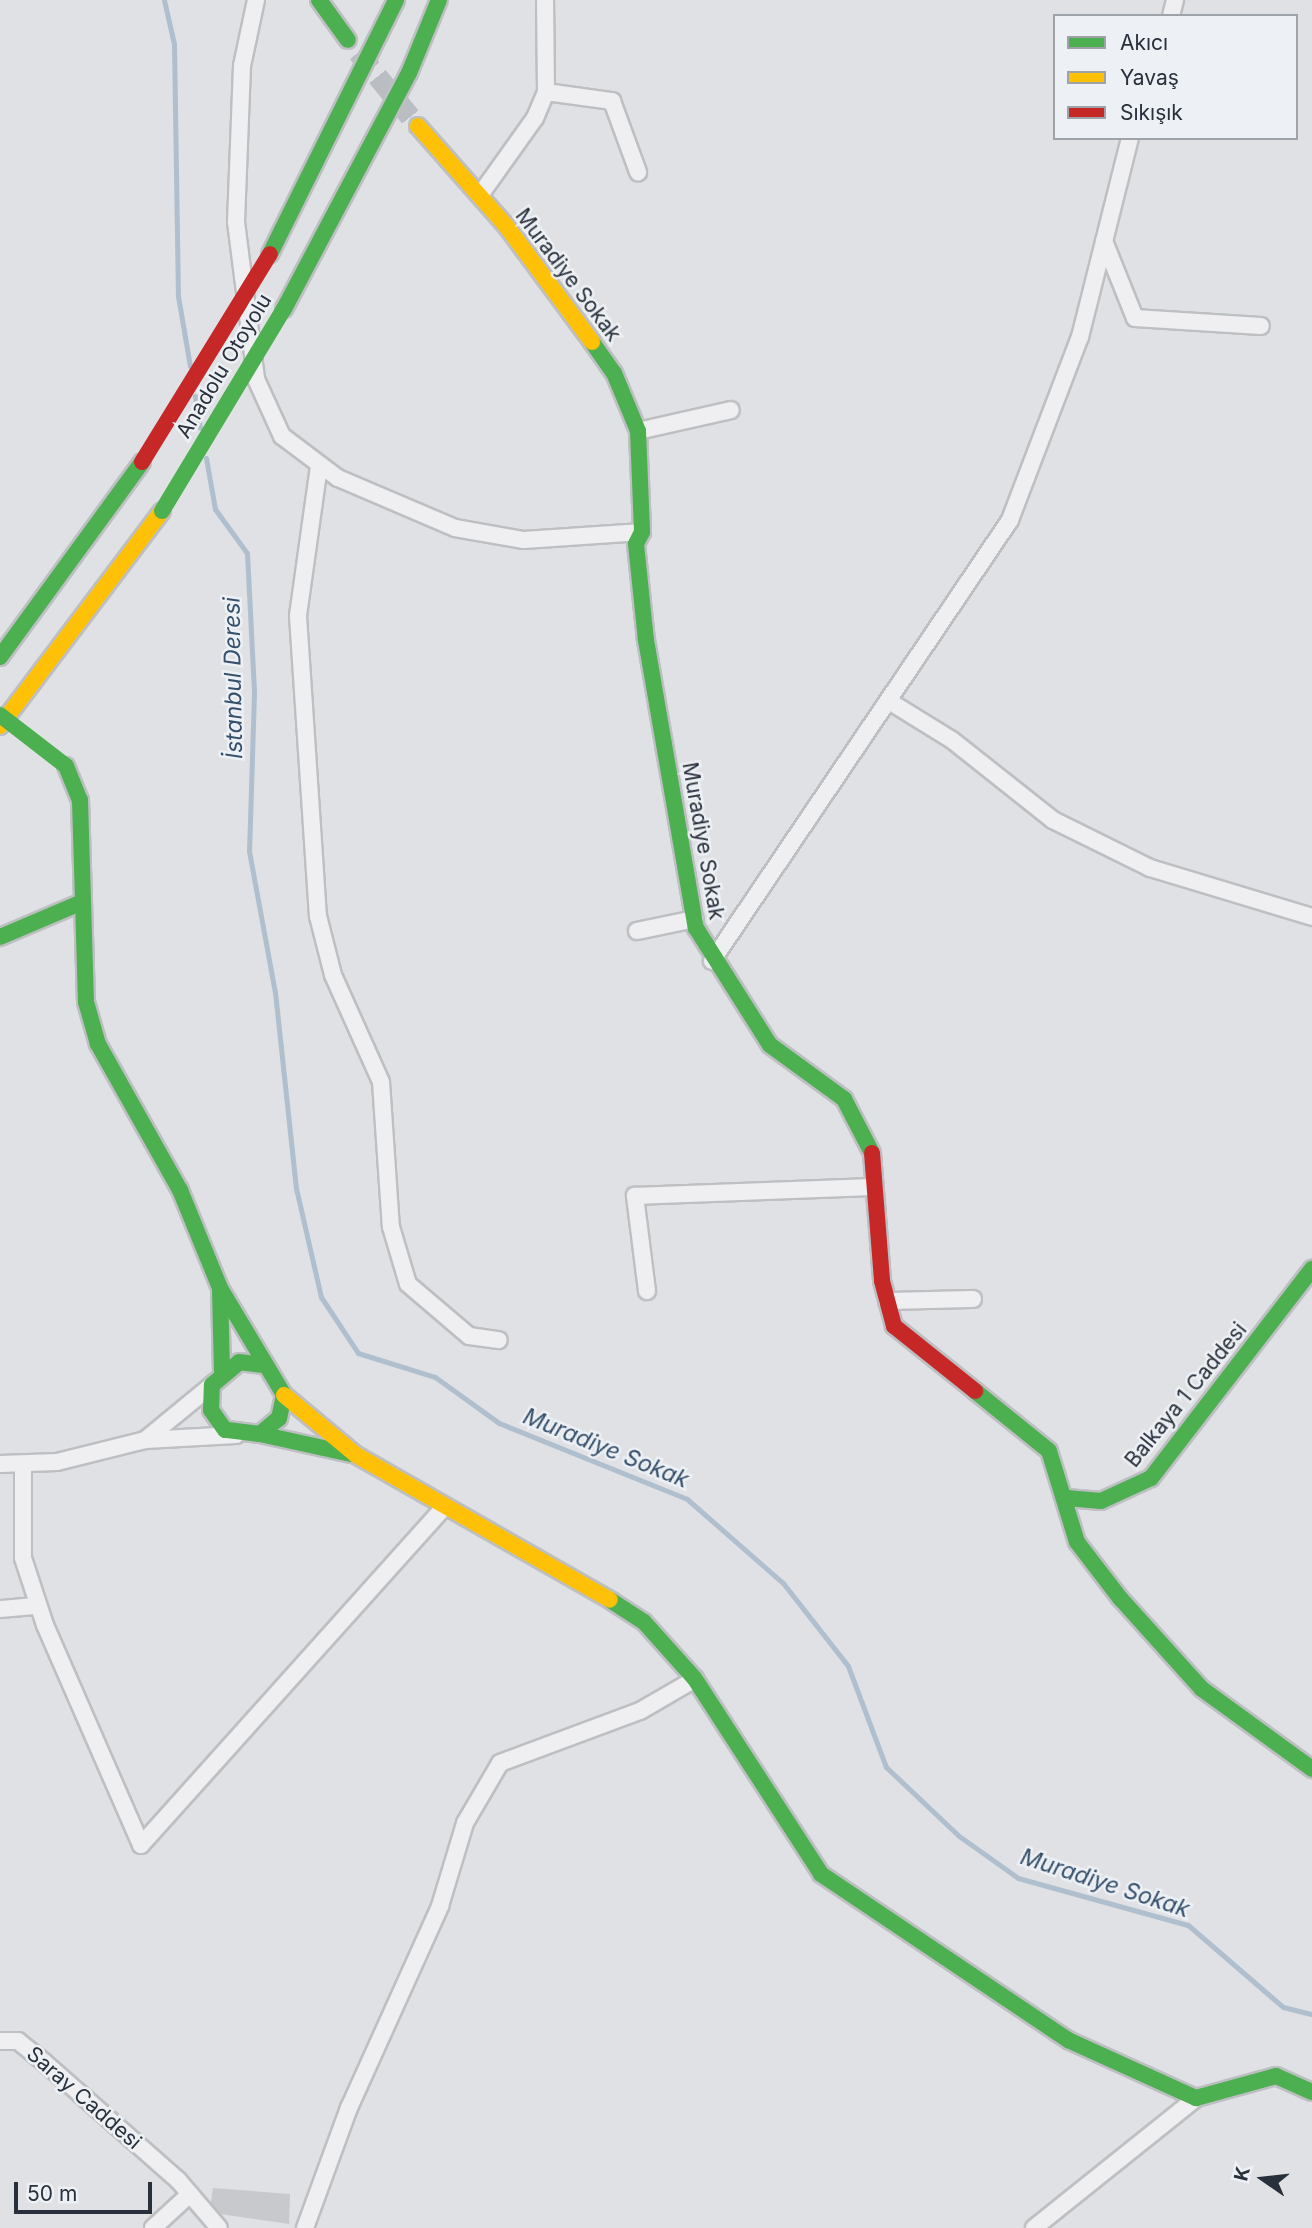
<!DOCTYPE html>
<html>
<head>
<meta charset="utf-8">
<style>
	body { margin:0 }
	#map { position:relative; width:1312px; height:2228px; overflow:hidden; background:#dfe1e4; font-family:Inter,sans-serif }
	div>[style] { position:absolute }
	.stream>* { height:5px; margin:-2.5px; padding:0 2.5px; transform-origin:2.5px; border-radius:2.5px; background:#afbfcd }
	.building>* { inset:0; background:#c7c9cc }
	.secondary-tunnel>* { height:21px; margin-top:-10.5px; transform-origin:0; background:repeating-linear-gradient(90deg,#babec2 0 21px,transparent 0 31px) }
	.roads { filter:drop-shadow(2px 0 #bdbfc2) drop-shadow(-2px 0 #bdbfc2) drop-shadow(0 2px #bdbfc2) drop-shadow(0 -2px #bdbfc2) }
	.street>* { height:16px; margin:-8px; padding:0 8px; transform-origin:8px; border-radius:8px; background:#efeff1 }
	.fast>* { height:16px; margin:-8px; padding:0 8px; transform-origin:8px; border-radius:8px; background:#4caf50 }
	.slow>* { height:16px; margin:-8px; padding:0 8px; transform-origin:8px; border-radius:8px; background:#ffc107 }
	.jam>* { height:16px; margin:-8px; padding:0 8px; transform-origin:8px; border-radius:8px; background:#c62828 }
	.fast-bridge>* { height:16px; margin:-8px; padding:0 8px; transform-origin:8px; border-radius:8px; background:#4caf50 }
	.jam-bridge>* { height:16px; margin:-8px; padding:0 8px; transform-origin:8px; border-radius:8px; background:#c62828 }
	span { translate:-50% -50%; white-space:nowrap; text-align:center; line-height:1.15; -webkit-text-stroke:5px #edf0f4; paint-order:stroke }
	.street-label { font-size:21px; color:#28303b }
	.water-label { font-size:23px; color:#36506b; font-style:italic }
	.legend { position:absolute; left:1053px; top:14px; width:245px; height:126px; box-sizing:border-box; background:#edf0f4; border:2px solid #9ea3aa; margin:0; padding:9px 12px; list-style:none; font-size:21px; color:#28303b }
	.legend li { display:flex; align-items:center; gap:14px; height:35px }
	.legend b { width:35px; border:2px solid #9ea3aa }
	.north { position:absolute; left:1228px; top:2144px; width:70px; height:70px; -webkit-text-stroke:5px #edf0f4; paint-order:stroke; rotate:284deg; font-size:19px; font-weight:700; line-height:28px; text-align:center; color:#28303b }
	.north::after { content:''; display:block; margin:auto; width:24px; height:32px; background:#28303b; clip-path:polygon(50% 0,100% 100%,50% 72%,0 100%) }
	.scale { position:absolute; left:14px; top:2182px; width:138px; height:32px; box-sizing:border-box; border:4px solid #28303b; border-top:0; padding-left:9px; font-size:21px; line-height:24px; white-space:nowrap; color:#28303b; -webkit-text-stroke:5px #edf0f4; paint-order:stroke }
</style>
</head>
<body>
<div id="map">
	<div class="stream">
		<div style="left:164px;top:0;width:45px;rotate:77.2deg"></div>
		<div style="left:174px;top:44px;width:252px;rotate:89.1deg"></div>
		<div style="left:178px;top:296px;width:71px;rotate:80.3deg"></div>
		<div style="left:195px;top:396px;width:32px;rotate:81deg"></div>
		<div style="left:206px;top:458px;width:52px;rotate:80deg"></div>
		<div style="left:215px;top:509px;width:54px;rotate:54deg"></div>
		<div style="left:247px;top:553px;width:140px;rotate:87.1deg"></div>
		<div style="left:254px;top:693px;width:158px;rotate:91.8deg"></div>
		<div style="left:249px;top:851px;width:143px;rotate:79.6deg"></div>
		<div style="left:275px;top:992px;width:197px;rotate:83.9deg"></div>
		<div style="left:296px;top:1188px;width:112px;rotate:77.1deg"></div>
		<div style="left:321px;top:1297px;width:67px;rotate:56.5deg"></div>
		<div style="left:358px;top:1353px;width:81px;rotate:17.3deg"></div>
		<div style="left:435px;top:1377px;width:79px;rotate:35.7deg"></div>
		<div style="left:499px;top:1423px;width:203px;rotate:22deg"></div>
		<div style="left:687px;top:1499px;width:128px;rotate:41.2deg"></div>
		<div style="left:783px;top:1583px;width:105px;rotate:51.9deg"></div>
		<div style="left:848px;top:1666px;width:108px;rotate:69.4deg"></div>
		<div style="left:886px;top:1767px;width:100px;rotate:43.4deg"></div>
		<div style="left:959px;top:1836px;width:72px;rotate:35.4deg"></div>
		<div style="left:1018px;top:1878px;width:176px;rotate:15.5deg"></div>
		<div style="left:1188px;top:1925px;width:125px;rotate:40.8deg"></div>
		<div style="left:1283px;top:2007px;width:30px;rotate:14deg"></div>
	</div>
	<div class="building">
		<div style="clip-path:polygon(213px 2188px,290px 2194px,289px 2224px,220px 2214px,211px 2202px)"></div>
	</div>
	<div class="secondary-tunnel">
		<div style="left:358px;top:52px;width:95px;rotate:51deg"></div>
	</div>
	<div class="roads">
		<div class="street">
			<div style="left:256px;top:0;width:67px;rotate:102deg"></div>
			<div style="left:242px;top:66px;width:156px;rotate:92.2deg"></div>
			<div style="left:236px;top:222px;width:158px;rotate:82.7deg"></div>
			<div style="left:256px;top:379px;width:63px;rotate:65.5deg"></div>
			<div style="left:282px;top:436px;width:70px;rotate:36.9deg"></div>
			<div style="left:338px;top:478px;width:127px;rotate:23.1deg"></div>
			<div style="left:455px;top:528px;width:70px;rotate:9.9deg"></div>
			<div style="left:524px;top:540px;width:118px;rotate:-3.9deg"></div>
			<div style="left:1171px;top:16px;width:16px;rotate:-76deg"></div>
			<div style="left:546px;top:92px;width:67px;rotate:7.8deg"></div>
			<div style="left:612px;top:101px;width:76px;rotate:69.9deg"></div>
			<div style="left:480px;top:195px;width:95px;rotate:-54.5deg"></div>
			<div style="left:535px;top:118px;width:28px;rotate:-67deg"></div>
			<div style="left:546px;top:92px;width:92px;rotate:-90.6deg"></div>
			<div style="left:1104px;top:241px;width:83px;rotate:68.1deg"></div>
			<div style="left:1135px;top:318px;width:126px;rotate:3.6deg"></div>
			<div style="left:638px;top:431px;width:95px;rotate:-12.7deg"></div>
			<div style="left:319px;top:466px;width:151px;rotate:98deg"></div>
			<div style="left:298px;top:616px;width:301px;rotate:86.2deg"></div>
			<div style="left:318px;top:916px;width:61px;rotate:75.7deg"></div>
			<div style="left:333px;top:975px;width:117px;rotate:65.8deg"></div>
			<div style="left:381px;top:1082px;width:145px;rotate:86.1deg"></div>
			<div style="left:391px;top:1227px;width:59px;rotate:73.4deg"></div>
			<div style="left:408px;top:1284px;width:80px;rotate:40.4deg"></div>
			<div style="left:469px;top:1336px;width:30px;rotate:8deg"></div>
			<div style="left:892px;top:703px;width:70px;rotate:31.7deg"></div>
			<div style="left:952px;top:740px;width:129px;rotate:38.4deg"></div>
			<div style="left:1053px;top:820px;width:108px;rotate:26.3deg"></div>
			<div style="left:1150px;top:868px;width:169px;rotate:16.8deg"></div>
			<div style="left:637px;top:931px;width:59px;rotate:-11.7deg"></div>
			<div style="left:712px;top:961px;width:532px;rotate:-55.95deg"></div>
			<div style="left:1010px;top:520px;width:196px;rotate:-69.1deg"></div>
			<div style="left:1080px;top:337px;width:205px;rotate:-75.9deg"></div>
			<div style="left:647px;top:1291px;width:96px;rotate:-97.2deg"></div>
			<div style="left:635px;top:1196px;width:236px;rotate:-2.2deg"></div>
			<div style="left:887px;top:1301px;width:86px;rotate:-1.3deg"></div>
			<div style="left:145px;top:1440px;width:87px;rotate:-39.4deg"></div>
			<div style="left:0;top:1464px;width:57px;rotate:-2deg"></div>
			<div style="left:57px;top:1462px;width:91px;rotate:-14deg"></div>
			<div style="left:145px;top:1440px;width:91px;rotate:-3.1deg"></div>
			<div style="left:23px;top:1465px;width:93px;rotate:90deg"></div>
			<div style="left:23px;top:1558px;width:71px;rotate:71.8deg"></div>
			<div style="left:45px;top:1625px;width:240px;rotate:66.4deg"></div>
			<div style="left:0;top:1609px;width:38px;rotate:-5deg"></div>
			<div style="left:141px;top:1845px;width:454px;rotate:-48.1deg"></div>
			<div style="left:0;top:2041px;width:18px"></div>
			<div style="left:18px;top:2041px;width:33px;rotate:39deg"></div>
			<div style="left:44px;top:2062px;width:179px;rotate:41.4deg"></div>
			<div style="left:178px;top:2180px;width:63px;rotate:49.5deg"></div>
			<div style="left:153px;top:2228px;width:50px;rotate:-42.6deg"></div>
			<div style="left:305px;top:2228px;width:128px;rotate:-69.9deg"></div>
			<div style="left:349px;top:2108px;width:222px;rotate:-65.7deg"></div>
			<div style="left:440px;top:1906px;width:87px;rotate:-73.2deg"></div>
			<div style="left:465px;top:1823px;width:69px;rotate:-59.7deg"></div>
			<div style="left:500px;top:1763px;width:149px;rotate:-20.4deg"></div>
			<div style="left:640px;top:1711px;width:64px;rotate:-30.2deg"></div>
			<div style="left:1034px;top:2228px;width:208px;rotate:-38.7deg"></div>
		</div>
		<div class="fast">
			<div style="left:319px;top:0;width:49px;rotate:54.1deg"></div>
			<div style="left:270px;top:254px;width:284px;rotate:-63.6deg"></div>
			<div style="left:284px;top:309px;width:267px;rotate:-62.1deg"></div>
			<div style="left:409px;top:73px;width:79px;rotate:-67.7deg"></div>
			<div style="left:592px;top:342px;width:38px;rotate:55deg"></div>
			<div style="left:614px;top:373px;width:63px;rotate:67.5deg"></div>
			<div style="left:638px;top:431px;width:101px;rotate:87.7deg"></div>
			<div style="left:642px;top:532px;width:13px;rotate:117deg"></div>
			<div style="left:636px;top:544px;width:97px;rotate:84.1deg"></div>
			<div style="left:646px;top:640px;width:292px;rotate:80.2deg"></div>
			<div style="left:696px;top:928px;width:138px;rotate:57.7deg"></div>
			<div style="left:770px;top:1045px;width:92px;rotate:36.1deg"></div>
			<div style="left:844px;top:1099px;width:61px;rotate:62.6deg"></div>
			<div style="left:0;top:657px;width:241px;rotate:-53.9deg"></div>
			<div style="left:66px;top:766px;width:37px;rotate:68deg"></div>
			<div style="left:80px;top:800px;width:202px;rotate:88.3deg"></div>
			<div style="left:86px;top:1002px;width:44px;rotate:74.1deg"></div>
			<div style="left:98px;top:1044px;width:167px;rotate:60.7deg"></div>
			<div style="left:180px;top:1190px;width:106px;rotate:67.8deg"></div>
			<div style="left:220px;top:1288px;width:125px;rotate:59.1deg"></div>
			<div style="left:284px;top:1395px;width:24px;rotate:102deg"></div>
			<div style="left:279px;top:1418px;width:25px;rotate:140deg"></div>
			<div style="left:260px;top:1434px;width:35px;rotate:-173deg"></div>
			<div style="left:225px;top:1430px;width:24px;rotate:-125deg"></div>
			<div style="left:211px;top:1410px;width:25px;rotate:-88deg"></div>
			<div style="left:212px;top:1385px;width:35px;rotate:-40deg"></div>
			<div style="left:239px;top:1362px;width:25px;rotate:7deg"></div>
			<div style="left:0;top:937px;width:87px;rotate:-23deg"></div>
			<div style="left:220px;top:1290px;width:81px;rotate:88.6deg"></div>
			<div style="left:975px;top:1391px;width:95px;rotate:39deg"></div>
			<div style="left:1049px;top:1451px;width:95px;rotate:72.9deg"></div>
			<div style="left:1077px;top:1542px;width:71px;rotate:52.5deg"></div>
			<div style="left:1120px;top:1598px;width:122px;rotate:48deg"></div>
			<div style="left:1202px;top:1689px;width:136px;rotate:36deg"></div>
			<div style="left:260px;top:1434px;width:93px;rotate:12.4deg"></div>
			<div style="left:1067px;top:1498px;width:34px;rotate:5deg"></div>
			<div style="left:1101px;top:1501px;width:55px;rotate:-24.7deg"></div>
			<div style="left:1151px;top:1478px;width:264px;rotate:-52.4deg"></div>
			<div style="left:610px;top:1600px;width:40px;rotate:32.9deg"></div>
			<div style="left:644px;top:1622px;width:76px;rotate:48.2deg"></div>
			<div style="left:695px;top:1679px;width:232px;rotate:57.1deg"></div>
			<div style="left:821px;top:1874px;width:298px;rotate:33.9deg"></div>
			<div style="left:1068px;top:2040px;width:141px;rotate:24.4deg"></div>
			<div style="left:1196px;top:2098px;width:83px;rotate:-15.4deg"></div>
			<div style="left:1276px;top:2076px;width:39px;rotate:24deg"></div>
		</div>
		<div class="slow">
			<div style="left:418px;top:126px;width:135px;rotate:48.6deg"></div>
			<div style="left:507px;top:227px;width:143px;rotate:53.5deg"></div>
			<div style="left:0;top:726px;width:269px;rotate:-53deg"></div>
			<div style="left:284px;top:1395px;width:94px;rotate:39.8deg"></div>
			<div style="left:356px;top:1455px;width:292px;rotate:29.7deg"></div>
		</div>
		<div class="jam">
			<div style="left:872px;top:1153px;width:128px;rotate:85.5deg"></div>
			<div style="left:882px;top:1281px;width:47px;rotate:75.1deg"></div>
			<div style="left:894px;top:1326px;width:104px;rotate:38.7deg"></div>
		</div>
	</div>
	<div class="fast-bridge">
		<div style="left:162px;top:511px;width:236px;rotate:-58.9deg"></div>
		<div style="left:0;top:715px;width:83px;rotate:37.7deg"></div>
	</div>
	<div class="jam-bridge">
		<div style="left:142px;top:462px;width:244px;rotate:-58.4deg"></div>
	</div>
	<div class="street-label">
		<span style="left:568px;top:275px;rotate:53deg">Muradiye Sokak</span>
		<span style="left:224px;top:366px;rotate:-59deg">Anadolu Otoyolu</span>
		<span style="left:703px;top:841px;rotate:80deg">Muradiye Sokak</span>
		<span style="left:1186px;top:1395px;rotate:-51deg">Balkaya 1 Caddesi</span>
		<span style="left:84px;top:2098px;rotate:41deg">Saray Caddesi</span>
	</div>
	<div class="water-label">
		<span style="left:233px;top:678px;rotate:-91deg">İstanbul Deresi</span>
		<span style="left:606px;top:1448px;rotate:22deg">Muradiye Sokak</span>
		<span style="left:1105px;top:1883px;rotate:18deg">Muradiye Sokak</span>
	</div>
	<ul class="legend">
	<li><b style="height:9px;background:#4caf50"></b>Akıcı</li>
	<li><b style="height:9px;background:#ffc107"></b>Yavaş</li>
	<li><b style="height:9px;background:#c62828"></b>Sıkışık</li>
	</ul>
	<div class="north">K</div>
	<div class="scale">50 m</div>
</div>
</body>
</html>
